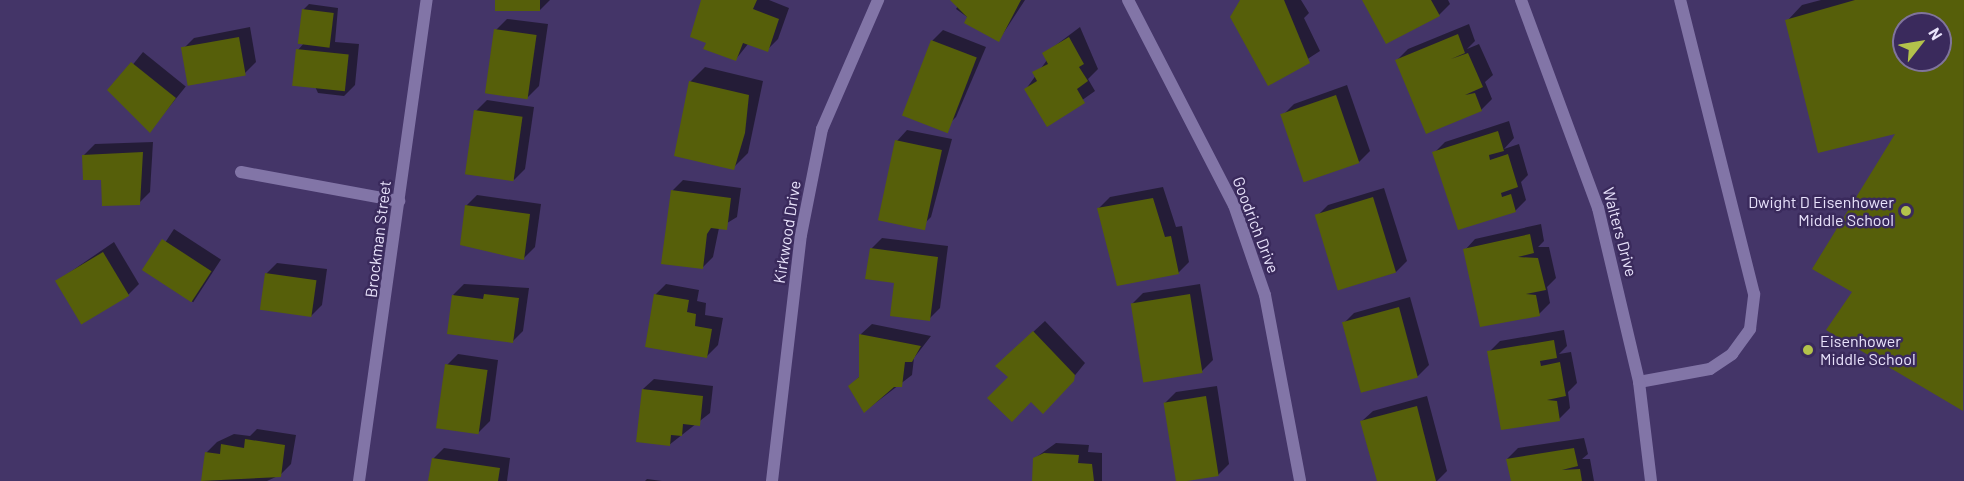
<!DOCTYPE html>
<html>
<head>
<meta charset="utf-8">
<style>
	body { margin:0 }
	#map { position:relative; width:1964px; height:481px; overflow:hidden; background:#443568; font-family:Barlow,sans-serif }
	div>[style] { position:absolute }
	.shadow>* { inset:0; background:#0007; transform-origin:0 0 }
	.building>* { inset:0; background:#565f0a; transform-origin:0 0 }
	.service>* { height:12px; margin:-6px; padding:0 6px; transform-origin:6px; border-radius:6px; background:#8275a7 }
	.minor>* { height:12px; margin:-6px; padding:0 6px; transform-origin:6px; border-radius:6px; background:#8275a7 }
	.dots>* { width:16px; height:16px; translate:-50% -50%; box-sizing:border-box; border:3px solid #3a2a5c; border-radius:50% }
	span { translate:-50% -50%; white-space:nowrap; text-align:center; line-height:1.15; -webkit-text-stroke:5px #3a2a5c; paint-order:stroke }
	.poi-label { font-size:16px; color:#e9e3fc }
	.right { translate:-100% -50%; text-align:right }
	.left { translate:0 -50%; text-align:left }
	.street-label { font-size:16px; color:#e9e3fc }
	.north { position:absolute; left:1892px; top:12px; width:60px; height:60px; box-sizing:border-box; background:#3a2a5c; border:2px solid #80749c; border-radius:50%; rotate:59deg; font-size:16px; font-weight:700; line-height:24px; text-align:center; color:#e9e3fc }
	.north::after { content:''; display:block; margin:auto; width:21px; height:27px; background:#b3c24b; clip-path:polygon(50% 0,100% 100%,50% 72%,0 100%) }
</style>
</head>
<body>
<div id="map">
	<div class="shadow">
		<div style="clip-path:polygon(496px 0,550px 0,540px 10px)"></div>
		<div style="clip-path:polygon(704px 0,769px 0,789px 8px,778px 39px,767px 50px,748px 44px,736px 59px,708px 42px)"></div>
		<div style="clip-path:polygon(954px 0,1025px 0,999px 40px,956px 9px,960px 3px)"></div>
		<div style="clip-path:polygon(1242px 0,1301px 0,1309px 13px,1304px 18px,1320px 51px,1269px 84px)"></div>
		<div style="clip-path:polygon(1364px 0,1448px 0,1450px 4px,1439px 15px)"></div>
		<div style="clip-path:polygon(evenodd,1821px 0,1964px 0,1962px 409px,1899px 132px,1787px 21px,1802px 5px,1821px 0,1904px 24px,1940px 24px,1940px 60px,1904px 60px,1904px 24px)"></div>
		<div style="clip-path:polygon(309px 4px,338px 8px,335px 42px,359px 44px,355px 85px,344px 96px,318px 93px,298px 50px,304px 43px,303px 10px)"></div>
		<div style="clip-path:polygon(507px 19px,548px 24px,539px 86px,528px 97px,496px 30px)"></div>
		<div style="clip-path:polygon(1469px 24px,1475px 41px,1467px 49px,1479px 44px,1493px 75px,1485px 82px,1492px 99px,1481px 110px,1397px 60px,1408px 49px)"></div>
		<div style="clip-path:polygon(250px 27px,256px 62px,245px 73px,183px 49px,194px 38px)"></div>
		<div style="clip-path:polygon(1080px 27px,1098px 69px,1088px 79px,1095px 91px,1047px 125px,1026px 89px,1047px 60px,1044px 54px)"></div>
		<div style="clip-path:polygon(943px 30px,986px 47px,956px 117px,945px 128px,932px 41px)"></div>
		<div style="left:143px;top:52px;width:55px;height:51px;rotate:39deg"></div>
		<div style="clip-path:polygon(705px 67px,763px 81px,748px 153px,733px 168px,690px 82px)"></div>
		<div style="clip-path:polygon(1347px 85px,1370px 151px,1359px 162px,1283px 115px,1294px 104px)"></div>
		<div style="clip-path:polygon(487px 100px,534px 107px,525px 169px,514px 180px,476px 111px)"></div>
		<div style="clip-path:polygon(1509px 121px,1514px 138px,1504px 149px,1519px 144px,1528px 175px,1521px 182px,1526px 200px,1515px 211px,1434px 153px,1445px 142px)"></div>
		<div style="clip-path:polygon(907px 130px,952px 139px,931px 217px,920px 228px,897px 141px)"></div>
		<div style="clip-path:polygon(153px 142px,150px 192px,139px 203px,102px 178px,84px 155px,95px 144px)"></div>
		<div style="clip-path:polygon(683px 180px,741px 188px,737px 217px,719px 228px,713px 257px,702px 268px,672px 191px)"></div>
		<div style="clip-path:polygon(1163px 187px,1176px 227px,1182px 226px,1189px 262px,1178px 273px,1099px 208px,1110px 197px)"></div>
		<div style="clip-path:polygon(1384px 188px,1407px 261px,1396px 272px,1340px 289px,1317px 216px,1328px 205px)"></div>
		<div style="clip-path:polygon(477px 195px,541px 204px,535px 247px,524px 258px,466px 206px)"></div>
		<div style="clip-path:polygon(1541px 224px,1544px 241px,1538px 247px,1549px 247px,1556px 278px,1547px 287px,1550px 303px,1539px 314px,1465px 250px,1475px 239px)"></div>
		<div style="left:174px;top:229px;width:56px;height:51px;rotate:33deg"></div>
		<div style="clip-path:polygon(882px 238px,948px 246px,940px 308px,929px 319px,871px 249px)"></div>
		<div style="clip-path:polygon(114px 242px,139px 284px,128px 295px,57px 281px)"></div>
		<div style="clip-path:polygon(277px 263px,327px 269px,322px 305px,311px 316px,266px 274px)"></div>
		<div style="clip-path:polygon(464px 284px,529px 288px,523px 331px,512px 342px,453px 295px)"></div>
		<div style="clip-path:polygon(666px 284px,699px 290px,697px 301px,706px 303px,705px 315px,723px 318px,718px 345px,707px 356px,655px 295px)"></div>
		<div style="clip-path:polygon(1200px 284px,1213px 360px,1202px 371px,1132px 304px,1143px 293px)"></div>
		<div style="clip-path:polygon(1410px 297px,1429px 365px,1418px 376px,1362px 391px,1343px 324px,1354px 313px)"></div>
		<div style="clip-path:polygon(1045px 321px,1085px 363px,1054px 401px,1031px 400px,1010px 377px,1008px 355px)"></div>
		<div style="clip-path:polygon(872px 324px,931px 336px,914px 358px,912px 375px,865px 411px,850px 386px,861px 375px,861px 334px)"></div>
		<div style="clip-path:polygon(1564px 330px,1567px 346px,1559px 354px,1571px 352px,1577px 383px,1568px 392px,1570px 408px,1559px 419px,1489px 352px,1500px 341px)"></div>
		<div style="clip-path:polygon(458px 354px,498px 360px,490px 421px,479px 432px,447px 365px)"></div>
		<div style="clip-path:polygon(654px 379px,713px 386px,710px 413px,669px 445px,643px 389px)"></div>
		<div style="clip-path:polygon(1217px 386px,1229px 464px,1218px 475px,1178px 481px,1165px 403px,1176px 392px)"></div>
		<div style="clip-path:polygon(1427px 396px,1447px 471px,1437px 481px,1378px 481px,1362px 421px,1373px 411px)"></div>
		<div style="clip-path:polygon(257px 429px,296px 435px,291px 464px,280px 475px,267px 481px,202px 481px,206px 453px,217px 442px,234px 434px,250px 436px)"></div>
		<div style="clip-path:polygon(1584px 438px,1588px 454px,1582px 459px,1590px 459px,1594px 481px,1512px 481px,1507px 459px,1518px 448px)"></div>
		<div style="clip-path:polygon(1056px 443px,1089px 445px,1088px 452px,1102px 453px,1102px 481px,1033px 481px,1035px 458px)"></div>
		<div style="clip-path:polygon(444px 448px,510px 458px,507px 481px,430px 481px,433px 459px)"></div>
		<div style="clip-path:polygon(647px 479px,662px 481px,645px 481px)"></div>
	</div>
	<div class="building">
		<div style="left:495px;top:0;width:45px;height:11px"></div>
		<div style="clip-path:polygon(701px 0,757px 0,753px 9px,779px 19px,768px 52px,743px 43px,736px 61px,703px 49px,706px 43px,690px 37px)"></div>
		<div style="clip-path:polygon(950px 0,1021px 0,999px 42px,964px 23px,967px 17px)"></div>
		<div style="clip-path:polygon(1240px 0,1284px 0,1310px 63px,1268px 86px,1230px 17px)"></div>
		<div style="clip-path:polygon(1362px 0,1431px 0,1440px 16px,1386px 44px)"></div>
		<div style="clip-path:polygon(evenodd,1855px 0,1964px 0,1963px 411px,1826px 330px,1852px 292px,1812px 269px,1895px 134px,1818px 153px,1785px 20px,1855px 0,1904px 24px,1940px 24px,1940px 60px,1904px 60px,1904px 24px)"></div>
		<div style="left:302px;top:9px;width:32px;height:35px;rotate:7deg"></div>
		<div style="left:494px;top:29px;width:43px;height:65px;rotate:8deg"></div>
		<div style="clip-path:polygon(1458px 34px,1465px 53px,1451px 59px,1468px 53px,1483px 87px,1465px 95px,1475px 93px,1482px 111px,1426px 134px,1395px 60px)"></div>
		<div style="left:239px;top:37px;width:39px;height:59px;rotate:80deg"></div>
		<div style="clip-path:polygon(1069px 37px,1084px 64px,1079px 67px,1088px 81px,1077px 89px,1085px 103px,1047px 127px,1024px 89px,1037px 81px,1032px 72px,1048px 64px,1042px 53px)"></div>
		<div style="left:931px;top:40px;width:49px;height:81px;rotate:21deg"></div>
		<div style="left:296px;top:49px;width:53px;height:37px;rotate:6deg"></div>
		<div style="clip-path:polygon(131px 62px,176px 98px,150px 133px,107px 90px)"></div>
		<div style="clip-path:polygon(689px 81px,749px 95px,745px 133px,734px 170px,674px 156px)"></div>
		<div style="left:1336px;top:95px;width:72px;height:59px;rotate:71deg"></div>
		<div style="left:474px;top:110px;width:49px;height:65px;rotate:8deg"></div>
		<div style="clip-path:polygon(1498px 131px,1504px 151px,1489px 155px,1490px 160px,1508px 154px,1518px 187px,1501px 193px,1502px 197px,1511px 194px,1516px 212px,1458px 230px,1432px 152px)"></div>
		<div style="left:895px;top:140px;width:48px;height:82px;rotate:12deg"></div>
		<div style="clip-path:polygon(143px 152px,140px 205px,102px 206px,101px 180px,83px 180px,82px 155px)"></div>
		<div style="clip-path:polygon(671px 190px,731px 198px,727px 230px,711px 228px,707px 234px,703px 269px,661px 264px)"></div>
		<div style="left:1373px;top:197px;width:79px;height:61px;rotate:73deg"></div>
		<div style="clip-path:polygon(1153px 198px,1165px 237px,1171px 236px,1179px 274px,1117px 286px,1097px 208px)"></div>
		<div style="clip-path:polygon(465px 205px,530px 214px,524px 260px,460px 245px)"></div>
		<div style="clip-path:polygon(1530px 234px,1534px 253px,1518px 257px,1538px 258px,1546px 290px,1526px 294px,1536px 295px,1540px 316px,1480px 327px,1463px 249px)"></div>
		<div style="left:162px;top:239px;width:59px;height:37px;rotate:33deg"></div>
		<div style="clip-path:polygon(870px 248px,938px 257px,930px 321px,890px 316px,894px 283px,865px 279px)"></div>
		<div style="left:103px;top:252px;width:51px;height:56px;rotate:59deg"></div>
		<div style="left:265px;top:273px;width:52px;height:37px;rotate:8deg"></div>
		<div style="clip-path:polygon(484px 294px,519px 298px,513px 343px,447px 334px,452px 295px,483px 299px)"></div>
		<div style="clip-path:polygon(654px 294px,689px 300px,687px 312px,696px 314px,695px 326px,712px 329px,707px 358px,645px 347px)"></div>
		<div style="left:1190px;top:294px;width:80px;height:60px;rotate:81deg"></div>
		<div style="left:1399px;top:307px;width:73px;height:59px;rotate:75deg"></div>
		<div style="clip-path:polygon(1033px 331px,1075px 375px,1074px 381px,1043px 414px,1031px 402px,1012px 422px,987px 398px,1008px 377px,995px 366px)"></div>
		<div style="clip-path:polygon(859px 334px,921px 346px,912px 362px,905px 362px,902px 387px,894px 387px,864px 413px,848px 386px,859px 377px)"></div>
		<div style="clip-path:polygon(1554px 340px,1557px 358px,1540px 361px,1541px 366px,1560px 362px,1566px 396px,1547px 400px,1557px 401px,1560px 421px,1501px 430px,1487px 351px)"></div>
		<div style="left:445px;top:364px;width:43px;height:65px;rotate:8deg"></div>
		<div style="clip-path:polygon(642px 389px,703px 396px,700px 426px,683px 424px,682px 436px,671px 435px,670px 446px,636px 442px)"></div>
		<div style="left:1206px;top:396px;width:81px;height:43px;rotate:81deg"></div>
		<div style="clip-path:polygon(1417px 406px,1436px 481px,1377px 481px,1360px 421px)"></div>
		<div style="clip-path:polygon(245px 439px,285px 445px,281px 477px,201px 481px,205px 452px,220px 454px,221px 444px,244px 448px)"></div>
		<div style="clip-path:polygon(1574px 448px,1578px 466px,1562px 470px,1580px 469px,1582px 481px,1511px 481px,1506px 459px)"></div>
		<div style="clip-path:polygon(1044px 453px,1079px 455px,1078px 463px,1092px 464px,1094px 481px,1032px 481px,1033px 458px)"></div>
		<div style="clip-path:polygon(432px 458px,500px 468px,498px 481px,428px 481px)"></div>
	</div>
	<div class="service">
		<div style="left:1639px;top:382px;width:72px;rotate:-10.4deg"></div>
		<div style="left:1710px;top:369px;width:27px;rotate:-34deg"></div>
		<div style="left:1732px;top:354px;width:31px;rotate:-54deg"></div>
		<div style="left:1750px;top:329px;width:35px;rotate:-83deg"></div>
		<div style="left:1754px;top:294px;width:303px;rotate:-104.1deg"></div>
	</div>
	<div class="minor">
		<div style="left:1128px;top:0;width:231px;rotate:62.7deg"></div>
		<div style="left:1234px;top:205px;width:95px;rotate:71deg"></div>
		<div style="left:1265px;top:295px;width:189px;rotate:79.3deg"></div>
		<div style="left:1521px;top:0;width:222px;rotate:69.7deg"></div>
		<div style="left:1598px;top:208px;width:179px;rotate:76.7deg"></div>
		<div style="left:1639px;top:382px;width:100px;rotate:83.1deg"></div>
		<div style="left:241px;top:172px;width:161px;rotate:10.4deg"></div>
		<div style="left:359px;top:481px;width:486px;rotate:-82deg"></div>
		<div style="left:772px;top:481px;width:248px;rotate:-83.3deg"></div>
		<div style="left:801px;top:235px;width:108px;rotate:-78.8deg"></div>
		<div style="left:822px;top:129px;width:141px;rotate:-66.5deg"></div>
	</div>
	<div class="dots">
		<div style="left:1906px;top:211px;background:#b3c24b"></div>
		<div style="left:1808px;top:350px;background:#b3c24b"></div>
	</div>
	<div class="poi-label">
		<span class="right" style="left:1894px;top:211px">Dwight D Eisenhower<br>Middle School</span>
		<span class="left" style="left:1820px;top:350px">Eisenhower<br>Middle School</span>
	</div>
	<div class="street-label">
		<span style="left:1256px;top:225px;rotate:69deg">Goodrich Drive</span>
		<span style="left:787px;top:232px;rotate:-81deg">Kirkwood Drive</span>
		<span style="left:1620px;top:232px;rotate:75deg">Walters Drive</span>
		<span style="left:378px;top:239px;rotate:-83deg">Brockman Street</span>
	</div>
	<div class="north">N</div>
</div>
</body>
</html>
